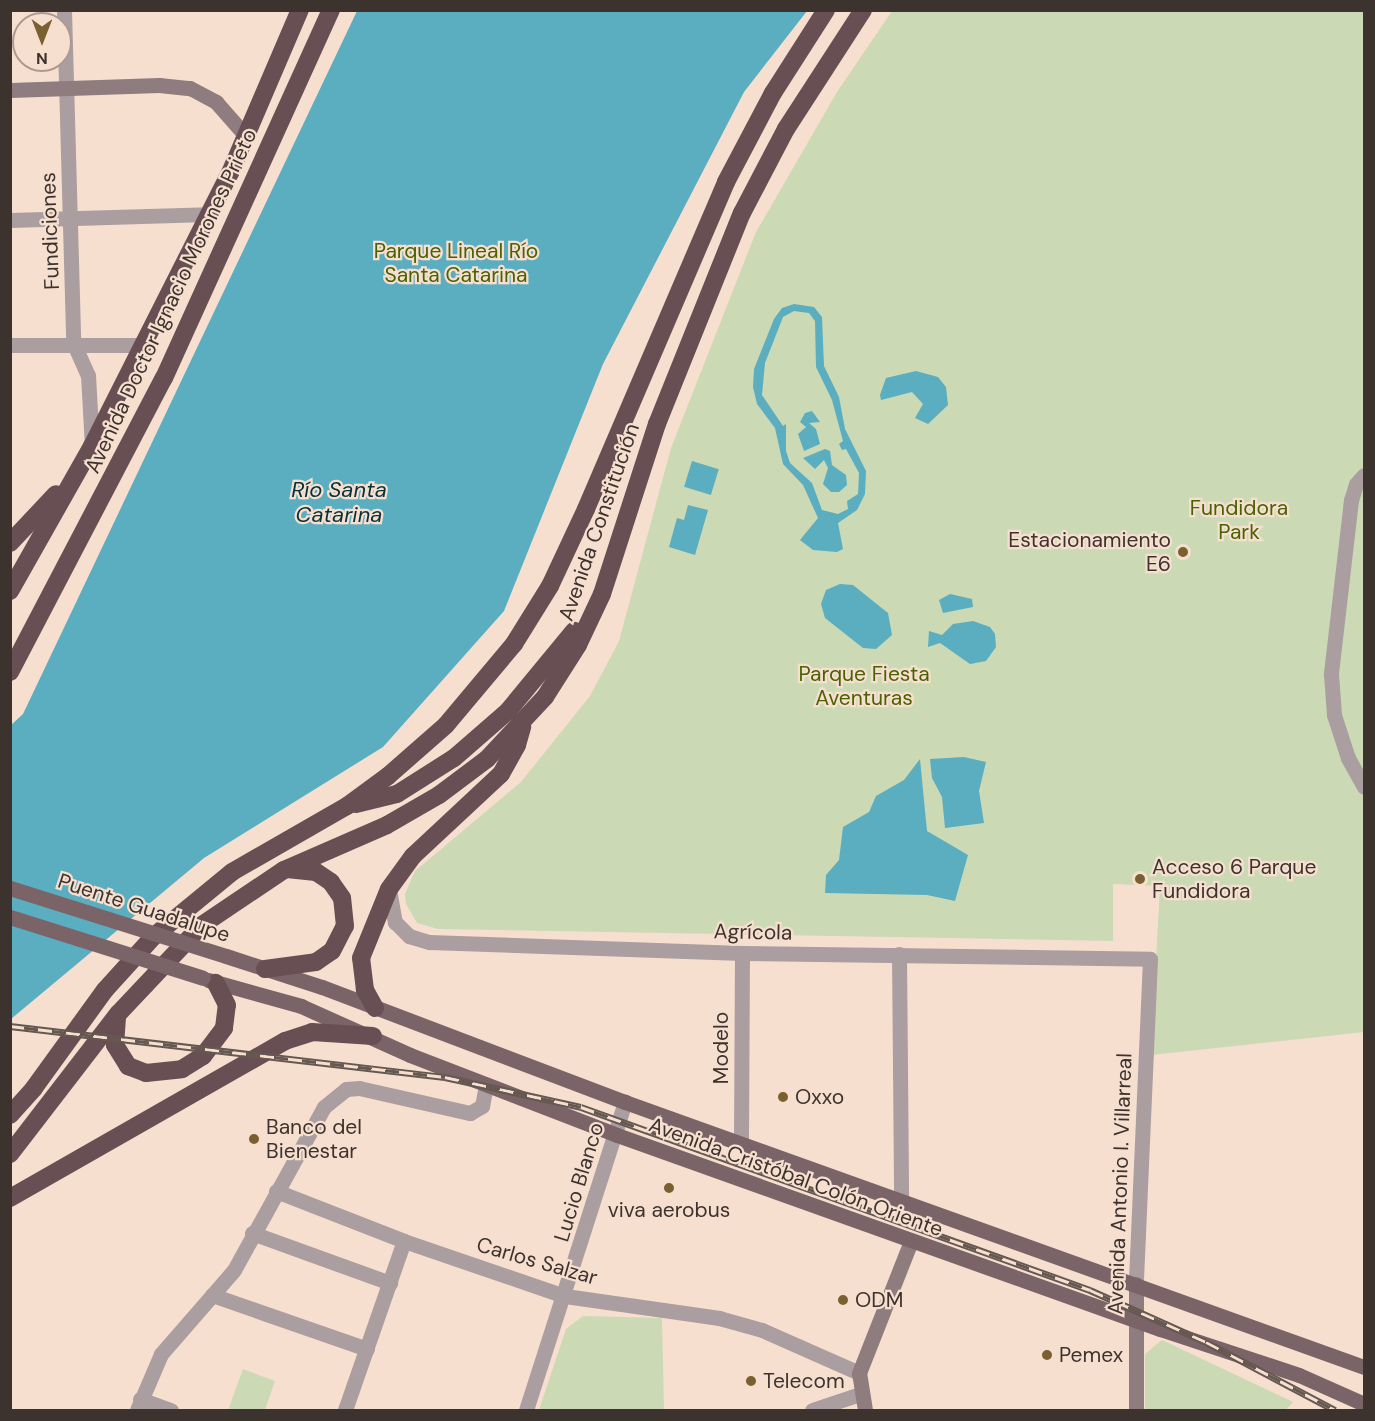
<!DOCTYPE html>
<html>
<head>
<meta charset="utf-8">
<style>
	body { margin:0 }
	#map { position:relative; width:1375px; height:1421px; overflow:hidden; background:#f7dfd0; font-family:"DM Sans",sans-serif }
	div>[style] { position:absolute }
	.green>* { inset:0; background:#cbd9b5 }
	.water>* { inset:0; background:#5badc0; transform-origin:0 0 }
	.street>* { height:15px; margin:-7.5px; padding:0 7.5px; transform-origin:7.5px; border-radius:7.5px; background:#ab9ea0 }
	.secondary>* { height:15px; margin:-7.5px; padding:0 7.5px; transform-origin:7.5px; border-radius:7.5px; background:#8e7c7f }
	.primary>* { height:15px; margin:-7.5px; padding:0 7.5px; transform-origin:7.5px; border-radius:7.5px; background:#7a6468 }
	.highway>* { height:18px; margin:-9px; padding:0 9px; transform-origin:9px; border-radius:9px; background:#684f54 }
	.rail>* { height:7px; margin-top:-3.5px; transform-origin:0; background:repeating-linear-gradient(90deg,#f7dfd0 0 14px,#655851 0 28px); box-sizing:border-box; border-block:2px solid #655851 }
	.primary-bridge>* { height:15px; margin:-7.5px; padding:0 7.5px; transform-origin:7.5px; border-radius:7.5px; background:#7a6468 }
	.dots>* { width:16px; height:16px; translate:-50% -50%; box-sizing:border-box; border:3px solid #f7dfd0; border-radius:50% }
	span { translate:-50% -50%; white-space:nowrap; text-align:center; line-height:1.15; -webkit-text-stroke:4.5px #f7dfd0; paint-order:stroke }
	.street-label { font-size:21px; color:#3d332e }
	.park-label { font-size:21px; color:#486201 }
	.poi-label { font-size:21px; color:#3d332e }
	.right { translate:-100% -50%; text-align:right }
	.left { translate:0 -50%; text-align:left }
	.water-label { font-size:22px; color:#073139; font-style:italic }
	.frame { position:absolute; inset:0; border:12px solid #3d332e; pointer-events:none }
	.north { position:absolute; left:12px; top:12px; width:60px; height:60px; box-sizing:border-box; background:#f7dfd0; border:2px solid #ad9a8f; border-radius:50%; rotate:180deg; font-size:16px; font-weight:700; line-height:24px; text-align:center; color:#3d332e }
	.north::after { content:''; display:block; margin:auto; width:21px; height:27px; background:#7a5f31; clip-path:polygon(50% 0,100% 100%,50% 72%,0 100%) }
</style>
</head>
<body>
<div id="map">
	<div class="green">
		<div style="clip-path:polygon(892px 11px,1364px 11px,1364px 1032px,1151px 1055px,1160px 886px,1113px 884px,1113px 941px,438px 929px,417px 923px,406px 904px,405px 894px,415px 871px,521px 782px,590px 696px,619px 641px,671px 448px,756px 232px,837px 92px)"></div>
		<div style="clip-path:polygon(583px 1316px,662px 1318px,664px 1410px,539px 1410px,566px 1329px)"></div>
		<div style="clip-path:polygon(1162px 1340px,1293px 1402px,1286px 1410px,1145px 1410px,1145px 1354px)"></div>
		<div style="clip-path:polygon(243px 1369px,275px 1381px,265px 1410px,228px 1410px)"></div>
	</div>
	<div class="water">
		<div style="clip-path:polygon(357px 11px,807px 11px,744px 92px,603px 364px,504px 611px,383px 747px,204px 858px,11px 1019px,10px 726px,23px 714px)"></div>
		<div style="clip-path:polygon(evenodd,794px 304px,814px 307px,822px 317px,824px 366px,839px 397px,845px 429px,866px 471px,865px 494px,857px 510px,838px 523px,843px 549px,837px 552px,813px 550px,800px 540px,818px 518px,803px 485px,783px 464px,775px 428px,757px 404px,753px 387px,754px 369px,774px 319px,782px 308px,794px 304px,794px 311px,809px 313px,815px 321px,816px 367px,832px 400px,843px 441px,839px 444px,842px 450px,846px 449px,859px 473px,858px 494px,847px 501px,848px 509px,838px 514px,822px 510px,812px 483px,790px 463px,786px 451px,786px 424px,783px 426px,762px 395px,765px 363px,783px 317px,794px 311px)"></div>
		<div style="clip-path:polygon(916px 371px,938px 377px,946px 387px,948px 405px,928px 424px,915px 418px,923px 404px,912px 392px,881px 400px,880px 395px,886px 378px)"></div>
		<div style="clip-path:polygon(812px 411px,820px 422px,809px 423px,816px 429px,820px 444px,804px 451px,798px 434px,806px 427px,800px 422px,805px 413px)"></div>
		<div style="clip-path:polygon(825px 449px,830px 451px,832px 465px,846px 475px,847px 485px,839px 492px,831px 492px,823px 484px,828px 468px,824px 460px,815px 469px,803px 458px)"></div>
		<div style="left:692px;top:461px;width:28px;height:27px;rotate:17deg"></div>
		<div style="clip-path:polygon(688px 505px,708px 510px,695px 555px,669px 547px,677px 518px,684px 520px)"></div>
		<div style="clip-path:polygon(840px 584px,853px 585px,888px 613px,892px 635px,876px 649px,863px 648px,825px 618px,821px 604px,826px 590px)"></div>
		<div style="clip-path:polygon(950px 594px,972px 599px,973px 607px,943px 613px,939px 600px)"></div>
		<div style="clip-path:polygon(973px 621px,990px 627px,995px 634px,996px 647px,986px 661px,970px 664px,940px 643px,928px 647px,929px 631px,942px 635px,953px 624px)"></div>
		<div style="clip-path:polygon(964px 757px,986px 762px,979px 791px,984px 823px,945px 828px,942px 797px,932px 778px,930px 759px)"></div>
		<div style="clip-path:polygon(920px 759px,927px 831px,968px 855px,955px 901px,927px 895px,825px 893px,826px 875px,839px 860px,843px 827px,869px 812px,876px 796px,904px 780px)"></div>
	</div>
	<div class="street">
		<div style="left:64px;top:10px;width:332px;rotate:88.4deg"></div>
		<div style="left:73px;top:342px;width:36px;rotate:66deg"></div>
		<div style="left:88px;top:375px;width:71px;rotate:86.8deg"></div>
		<div style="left:10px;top:220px;width:198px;rotate:-1.7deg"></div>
		<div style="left:10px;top:345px;width:134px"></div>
		<div style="left:1364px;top:475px;width:12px;rotate:132deg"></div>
		<div style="left:1356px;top:484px;width:17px;rotate:107deg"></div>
		<div style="left:1351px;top:500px;width:175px;rotate:96.6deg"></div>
		<div style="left:1331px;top:674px;width:41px;rotate:85.8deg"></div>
		<div style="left:1334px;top:715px;width:45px;rotate:72deg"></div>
		<div style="left:1348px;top:758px;width:33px;rotate:61deg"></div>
		<div style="left:389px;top:889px;width:34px;rotate:80deg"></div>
		<div style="left:395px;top:922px;width:20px;rotate:45deg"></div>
		<div style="left:409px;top:936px;width:21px;rotate:17deg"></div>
		<div style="left:429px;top:942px;width:313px;rotate:2deg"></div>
		<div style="left:742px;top:953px;width:408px;rotate:0.8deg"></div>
		<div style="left:1150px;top:959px;width:325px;rotate:92.5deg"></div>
		<div style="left:899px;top:954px;width:246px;rotate:89.5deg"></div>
		<div style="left:741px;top:1143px;width:190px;rotate:-89.7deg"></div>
		<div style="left:276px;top:1191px;width:137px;rotate:21.3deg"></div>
		<div style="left:404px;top:1241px;width:170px;rotate:18.9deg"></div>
		<div style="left:565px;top:1296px;width:156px;rotate:8.1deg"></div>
		<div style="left:719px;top:1318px;width:45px;rotate:15.6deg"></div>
		<div style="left:762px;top:1330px;width:106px;rotate:23.9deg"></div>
		<div style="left:252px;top:1233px;width:147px;rotate:19.9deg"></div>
		<div style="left:212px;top:1295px;width:164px;rotate:19.2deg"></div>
		<div style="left:140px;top:1399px;width:33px;rotate:20deg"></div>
		<div style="left:137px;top:1410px;width:61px;rotate:-66.8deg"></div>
		<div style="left:161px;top:1354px;width:111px;rotate:-49deg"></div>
		<div style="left:234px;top:1270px;width:186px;rotate:-61.1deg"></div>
		<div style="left:324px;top:1107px;width:28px;rotate:-39deg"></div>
		<div style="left:346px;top:1089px;width:13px;rotate:-4deg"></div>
		<div style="left:359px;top:1088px;width:114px;rotate:12.7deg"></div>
		<div style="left:470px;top:1113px;width:14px;rotate:-30deg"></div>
		<div style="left:482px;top:1106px;width:21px;rotate:-79deg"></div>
		<div style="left:345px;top:1410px;width:179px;rotate:-70.8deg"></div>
		<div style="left:526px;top:1410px;width:324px;rotate:-72.2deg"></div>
		<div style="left:812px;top:1410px;width:51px;rotate:-18.4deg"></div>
	</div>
	<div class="secondary">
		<div style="left:10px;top:90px;width:149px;rotate:-1.9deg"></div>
		<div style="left:159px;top:85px;width:31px;rotate:6deg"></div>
		<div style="left:190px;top:88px;width:30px;rotate:28deg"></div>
		<div style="left:216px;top:102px;width:44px;rotate:48.7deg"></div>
		<div style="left:1136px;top:1284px;width:126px;rotate:90deg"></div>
		<div style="left:865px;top:1410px;width:37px;rotate:-99deg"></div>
		<div style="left:859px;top:1373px;width:142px;rotate:-68.5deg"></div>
	</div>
	<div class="primary">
		<div style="left:226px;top:956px;width:101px;rotate:17.9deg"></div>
		<div style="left:322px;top:987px;width:324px;rotate:20.8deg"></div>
		<div style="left:625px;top:1102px;width:785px;rotate:19.73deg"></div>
		<div style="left:208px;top:980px;width:97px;rotate:15.6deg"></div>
		<div style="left:301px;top:1006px;width:120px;rotate:24.2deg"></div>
		<div style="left:410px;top:1055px;width:222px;rotate:21.1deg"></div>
		<div style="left:617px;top:1135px;width:577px;rotate:19.66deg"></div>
		<div style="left:1160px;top:1329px;width:146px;rotate:18.3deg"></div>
		<div style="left:1299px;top:1375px;width:71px;rotate:24deg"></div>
	</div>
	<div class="highway">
		<div style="left:10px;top:543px;width:67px;rotate:-46.8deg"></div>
		<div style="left:10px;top:591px;width:167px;rotate:-60.5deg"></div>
		<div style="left:92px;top:446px;width:306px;rotate:-63.2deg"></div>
		<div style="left:230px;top:173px;width:177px;rotate:-66.8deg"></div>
		<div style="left:10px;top:672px;width:332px;rotate:-62.4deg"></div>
		<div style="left:164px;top:378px;width:404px;rotate:-65.6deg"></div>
		<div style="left:356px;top:804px;width:42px;rotate:-13.7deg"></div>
		<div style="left:397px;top:794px;width:67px;rotate:-32.3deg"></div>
		<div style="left:454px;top:758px;width:72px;rotate:-41deg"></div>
		<div style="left:508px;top:711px;width:104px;rotate:-50.5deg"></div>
		<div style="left:265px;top:969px;width:51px;rotate:-7.8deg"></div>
		<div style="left:316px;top:962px;width:19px;rotate:-35deg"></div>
		<div style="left:332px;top:951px;width:28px;rotate:-63deg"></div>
		<div style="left:345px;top:926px;width:28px;rotate:-96deg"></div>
		<div style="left:342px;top:898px;width:19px;rotate:-125deg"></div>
		<div style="left:331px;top:882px;width:18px;rotate:-146deg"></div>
		<div style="left:316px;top:872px;width:27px;rotate:-174deg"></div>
		<div style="left:375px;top:1008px;width:21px;rotate:-119deg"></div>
		<div style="left:365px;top:990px;width:32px;rotate:-97deg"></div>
		<div style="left:361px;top:958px;width:74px;rotate:-67.9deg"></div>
		<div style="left:389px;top:889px;width:41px;rotate:-54deg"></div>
		<div style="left:413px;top:856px;width:120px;rotate:-43deg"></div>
		<div style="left:501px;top:774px;width:33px;rotate:-61deg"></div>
		<div style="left:517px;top:745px;width:19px;rotate:-74deg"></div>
		<div style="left:117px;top:1017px;width:28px;rotate:94deg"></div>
		<div style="left:115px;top:1045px;width:25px;rotate:58deg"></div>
		<div style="left:128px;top:1066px;width:19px;rotate:21deg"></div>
		<div style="left:146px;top:1073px;width:36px;rotate:-6deg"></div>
		<div style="left:182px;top:1069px;width:25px;rotate:-32deg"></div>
		<div style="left:203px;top:1056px;width:35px;rotate:-53deg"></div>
		<div style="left:224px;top:1028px;width:23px;rotate:-83deg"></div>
		<div style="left:227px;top:1005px;width:25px;rotate:-117deg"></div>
		<div style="left:10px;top:1115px;width:36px;rotate:-48deg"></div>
		<div style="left:34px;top:1088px;width:121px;rotate:-54.1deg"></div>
		<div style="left:105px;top:990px;width:72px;rotate:-47.8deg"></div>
		<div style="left:153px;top:937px;width:102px;rotate:-39.4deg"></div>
		<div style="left:232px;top:872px;width:133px;rotate:-29.9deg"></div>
		<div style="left:347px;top:806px;width:51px;rotate:-36.2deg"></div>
		<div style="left:388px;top:776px;width:77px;rotate:-41.3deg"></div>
		<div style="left:446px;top:725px;width:106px;rotate:-50deg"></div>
		<div style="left:514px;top:644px;width:68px;rotate:-58.2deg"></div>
		<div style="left:550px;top:586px;width:85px;rotate:-64.9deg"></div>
		<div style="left:586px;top:509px;width:356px;rotate:-66.8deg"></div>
		<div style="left:726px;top:182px;width:101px;rotate:-62.2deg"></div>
		<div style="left:773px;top:93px;width:98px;rotate:-57.4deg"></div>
		<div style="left:10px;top:1154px;width:177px;rotate:-52.4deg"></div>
		<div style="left:118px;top:1014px;width:122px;rotate:-46.7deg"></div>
		<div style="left:202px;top:925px;width:99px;rotate:-33.9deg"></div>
		<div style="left:284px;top:870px;width:112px;rotate:-23.6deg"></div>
		<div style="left:387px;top:825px;width:60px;rotate:-30deg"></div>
		<div style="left:439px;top:795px;width:60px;rotate:-36.9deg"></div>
		<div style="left:487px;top:759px;width:85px;rotate:-46.9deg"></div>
		<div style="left:545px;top:697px;width:62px;rotate:-57.6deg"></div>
		<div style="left:578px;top:645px;width:56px;rotate:-64.8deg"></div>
		<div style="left:602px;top:594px;width:179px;rotate:-72.1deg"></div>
		<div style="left:657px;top:424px;width:227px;rotate:-68.1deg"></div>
		<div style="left:742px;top:213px;width:95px;rotate:-62.4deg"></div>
		<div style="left:786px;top:129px;width:142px;rotate:-57.1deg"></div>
		<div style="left:10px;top:1198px;width:317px;rotate:-29.7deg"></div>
		<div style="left:285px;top:1041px;width:28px;rotate:-18deg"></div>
		<div style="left:312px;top:1032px;width:61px;rotate:3.8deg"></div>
	</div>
	<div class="rail">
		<div style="left:10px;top:1026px;width:438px;rotate:6.7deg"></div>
		<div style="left:445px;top:1077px;width:139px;rotate:12.4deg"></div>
		<div style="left:581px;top:1107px;width:541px;rotate:19.77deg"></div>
		<div style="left:1090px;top:1290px;width:127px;rotate:24.1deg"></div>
		<div style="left:1206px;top:1342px;width:146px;rotate:27.8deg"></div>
	</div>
	<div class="primary-bridge">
		<div style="left:10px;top:888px;width:226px;rotate:17.5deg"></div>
		<div style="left:10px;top:917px;width:202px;rotate:17.5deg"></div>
	</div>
	<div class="dots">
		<div style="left:1183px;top:552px;background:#7a5f31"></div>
		<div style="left:1140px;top:879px;background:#7a5f31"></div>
		<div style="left:783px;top:1097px;background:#7a5f31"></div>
		<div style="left:254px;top:1139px;background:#7a5f31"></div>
		<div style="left:669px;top:1188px;background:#7a5f31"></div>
		<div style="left:843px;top:1300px;background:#7a5f31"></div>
		<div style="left:1047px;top:1355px;background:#7a5f31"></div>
		<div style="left:751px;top:1381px;background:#7a5f31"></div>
	</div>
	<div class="street-label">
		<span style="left:50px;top:231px;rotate:-92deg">Fundiciones</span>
		<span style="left:171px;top:301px;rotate:-65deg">Avenida Doctor Ignacio Morones Prieto</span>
		<span style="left:599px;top:522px;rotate:-71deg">Avenida Constitución</span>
		<span style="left:144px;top:908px;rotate:18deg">Puente Guadalupe</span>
		<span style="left:753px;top:932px;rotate:1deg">Agrícola</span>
		<span style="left:721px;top:1048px;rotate:-90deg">Modelo</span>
		<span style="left:796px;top:1177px;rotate:20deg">Avenida Cristóbal Colón Oriente</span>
		<span style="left:579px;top:1182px;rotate:-73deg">Lucio Blanco</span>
		<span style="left:1120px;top:1184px;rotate:-88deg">Avenida Antonio I. Villarreal</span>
		<span style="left:537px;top:1261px;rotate:16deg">Carlos Salzar</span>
	</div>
	<div class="park-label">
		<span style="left:456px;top:263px">Parque Lineal Río<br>Santa Catarina</span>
		<span style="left:1239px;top:520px">Fundidora<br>Park</span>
		<span style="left:864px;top:686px">Parque Fiesta<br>Aventuras</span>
	</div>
	<div class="poi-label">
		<span class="right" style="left:1171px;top:552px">Estacionamiento<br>E6</span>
		<span class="left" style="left:1152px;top:879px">Acceso 6 Parque<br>Fundidora</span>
		<span class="left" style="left:795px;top:1097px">Oxxo</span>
		<span class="left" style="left:266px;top:1139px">Banco del<br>Bienestar</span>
		<span style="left:669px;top:1210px">viva aerobus</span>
		<span class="left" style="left:855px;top:1300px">ODM</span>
		<span class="left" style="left:1059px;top:1355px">Pemex</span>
		<span class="left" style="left:763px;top:1381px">Telecom</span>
	</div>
	<div class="water-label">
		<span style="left:339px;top:502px">Río Santa<br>Catarina</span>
	</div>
	<div class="frame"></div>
	<div class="north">N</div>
</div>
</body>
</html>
